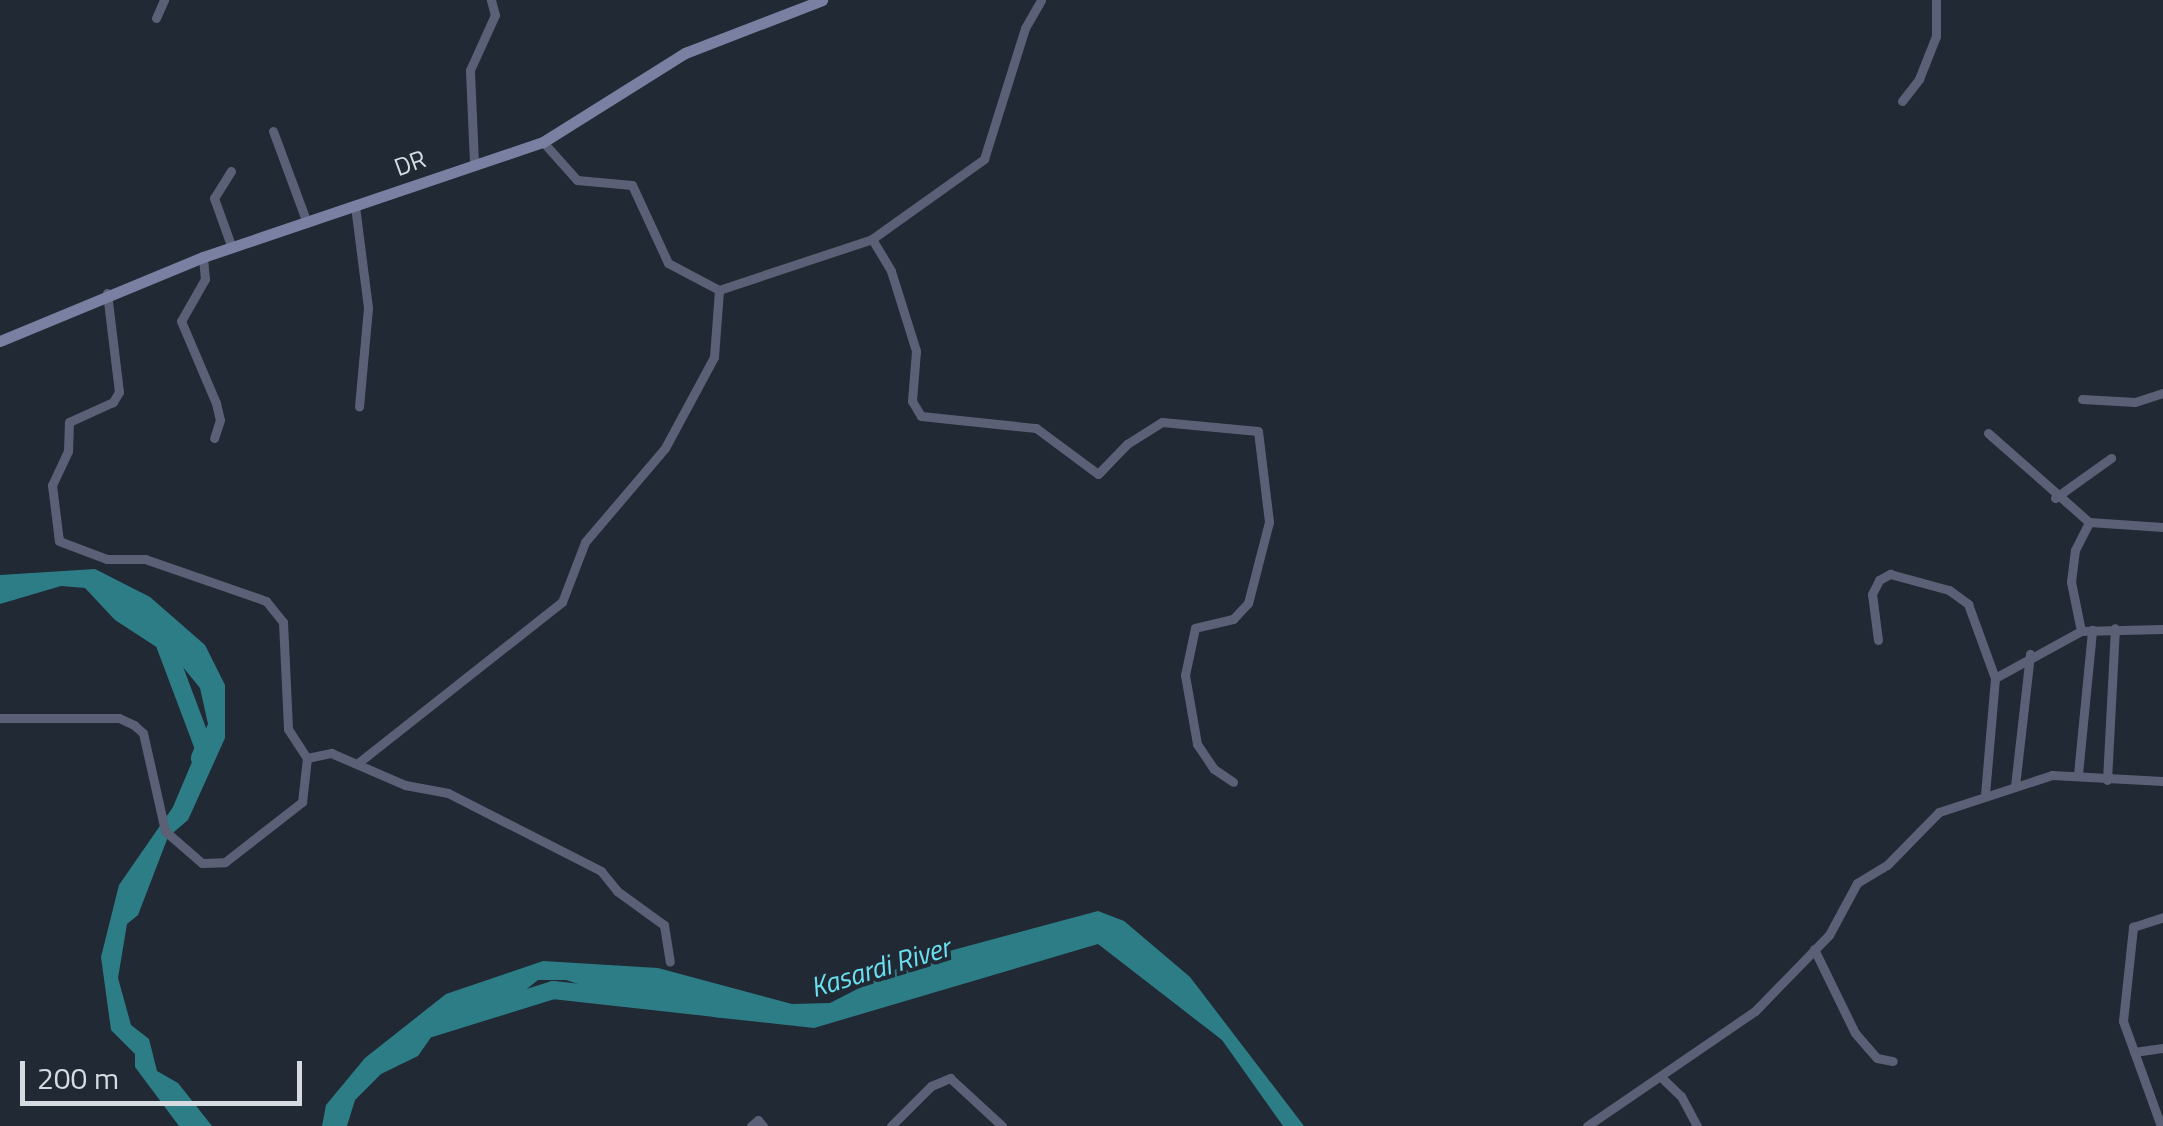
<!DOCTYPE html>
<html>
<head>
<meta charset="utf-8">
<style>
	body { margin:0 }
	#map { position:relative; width:2163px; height:1126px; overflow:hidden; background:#202934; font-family:"Titillium Web",sans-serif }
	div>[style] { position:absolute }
	.water>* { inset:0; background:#2d7d87 }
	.river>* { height:18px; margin:-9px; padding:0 9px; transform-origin:9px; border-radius:9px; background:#2d7d87 }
	.street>* { height:9px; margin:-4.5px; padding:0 4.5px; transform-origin:4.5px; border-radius:4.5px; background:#5c6076 }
	.secondary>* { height:11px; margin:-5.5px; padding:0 5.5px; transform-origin:5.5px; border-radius:5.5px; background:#7980a2 }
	span { translate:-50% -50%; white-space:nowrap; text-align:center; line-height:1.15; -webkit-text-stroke:8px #202934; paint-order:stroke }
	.street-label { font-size:25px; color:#d6dbe2 }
	.water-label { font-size:28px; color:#6be0f0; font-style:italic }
	.scale { position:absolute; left:20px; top:1061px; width:282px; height:45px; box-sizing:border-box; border:5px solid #d6dbe2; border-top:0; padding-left:12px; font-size:30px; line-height:35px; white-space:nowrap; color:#d6dbe2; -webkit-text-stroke:8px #202934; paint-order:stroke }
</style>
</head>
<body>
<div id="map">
	<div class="water">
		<div style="clip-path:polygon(95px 569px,150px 597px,205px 645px,225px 685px,225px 738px,188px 820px,168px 837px,138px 915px,127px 924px,118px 978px,131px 1025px,149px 1039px,157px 1071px,178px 1083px,212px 1126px,179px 1126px,135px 1067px,135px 1054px,111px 1030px,101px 957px,119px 885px,173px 807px,208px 724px,200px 688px,178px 661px,115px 620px,85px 588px,61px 586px,0 604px,0 575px)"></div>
		<div style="clip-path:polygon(1098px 911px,1124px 921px,1190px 977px,1304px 1126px,1283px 1126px,1222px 1040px,1098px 944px,814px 1028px,713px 1017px,702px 1005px,668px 994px,602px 992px,566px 980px,538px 980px,508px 1004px,436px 1030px,418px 1056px,381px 1074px,355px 1100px,347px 1126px,322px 1126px,326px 1105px,365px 1058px,446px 994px,543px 961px,658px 968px,792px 1004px,830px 1003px,912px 961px)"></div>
	</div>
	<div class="river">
		<div style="left:163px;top:639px;width:116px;rotate:69.4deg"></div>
		<div style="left:204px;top:748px;width:11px;rotate:112deg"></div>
		<div style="left:428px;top:1029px;width:131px;rotate:-17.3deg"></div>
		<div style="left:553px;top:990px;width:173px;rotate:6.3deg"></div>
	</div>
	<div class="street">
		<div style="left:156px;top:18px;width:20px;rotate:-66deg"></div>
		<div style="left:1902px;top:101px;width:28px;rotate:-52deg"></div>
		<div style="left:1919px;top:79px;width:46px;rotate:-68.4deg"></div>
		<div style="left:1936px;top:36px;width:36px;rotate:-90deg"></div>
		<div style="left:273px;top:131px;width:98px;rotate:69.7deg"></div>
		<div style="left:543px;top:142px;width:51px;rotate:48.2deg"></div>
		<div style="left:577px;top:180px;width:55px;rotate:5.2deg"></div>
		<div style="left:632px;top:185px;width:86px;rotate:65.2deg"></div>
		<div style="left:668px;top:263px;width:58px;rotate:27.9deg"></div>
		<div style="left:719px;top:290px;width:161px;rotate:-18.4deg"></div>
		<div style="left:872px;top:239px;width:138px;rotate:-35.5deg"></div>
		<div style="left:984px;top:159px;width:137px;rotate:-72.6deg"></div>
		<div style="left:1025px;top:28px;width:32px;rotate:-60deg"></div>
		<div style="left:474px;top:163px;width:93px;rotate:-92.5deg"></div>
		<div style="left:470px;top:70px;width:60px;rotate:-65.6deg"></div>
		<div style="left:495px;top:15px;width:16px;rotate:-105deg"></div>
		<div style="left:231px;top:171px;width:32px;rotate:122deg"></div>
		<div style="left:214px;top:198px;width:53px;rotate:70.2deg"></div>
		<div style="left:355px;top:206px;width:103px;rotate:82.7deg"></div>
		<div style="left:368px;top:308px;width:99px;rotate:95.2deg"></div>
		<div style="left:872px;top:239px;width:37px;rotate:59deg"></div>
		<div style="left:891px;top:271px;width:84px;rotate:72.6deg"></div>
		<div style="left:916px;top:351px;width:50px;rotate:94.6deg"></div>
		<div style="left:912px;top:401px;width:17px;rotate:59deg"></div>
		<div style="left:921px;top:416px;width:116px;rotate:6deg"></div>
		<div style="left:1036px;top:428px;width:77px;rotate:36.6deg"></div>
		<div style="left:1098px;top:474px;width:42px;rotate:-46deg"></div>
		<div style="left:1127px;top:444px;width:41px;rotate:-32.2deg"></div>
		<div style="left:1162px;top:422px;width:96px;rotate:5.4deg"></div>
		<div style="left:1258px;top:431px;width:92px;rotate:83.1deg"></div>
		<div style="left:1269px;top:522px;width:84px;rotate:104.5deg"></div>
		<div style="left:1248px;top:603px;width:22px;rotate:133deg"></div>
		<div style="left:1233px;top:619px;width:39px;rotate:167deg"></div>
		<div style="left:1195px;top:628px;width:48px;rotate:102deg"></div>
		<div style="left:1185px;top:675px;width:70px;rotate:80.1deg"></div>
		<div style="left:1197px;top:744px;width:30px;rotate:56deg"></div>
		<div style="left:1214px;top:769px;width:23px;rotate:34deg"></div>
		<div style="left:203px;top:257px;width:22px;rotate:85deg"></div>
		<div style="left:205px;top:279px;width:48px;rotate:119.7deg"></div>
		<div style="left:181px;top:321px;width:89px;rotate:66.9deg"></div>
		<div style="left:216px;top:403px;width:17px;rotate:77deg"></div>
		<div style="left:220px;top:420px;width:19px;rotate:108deg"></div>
		<div style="left:107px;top:293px;width:100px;rotate:83.1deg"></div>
		<div style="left:119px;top:392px;width:12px;rotate:121deg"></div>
		<div style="left:113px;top:402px;width:48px;rotate:155.6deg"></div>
		<div style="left:69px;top:422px;width:29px;rotate:92deg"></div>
		<div style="left:68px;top:451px;width:38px;rotate:115deg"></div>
		<div style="left:52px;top:485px;width:56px;rotate:82.9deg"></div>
		<div style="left:59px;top:541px;width:51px;rotate:20.6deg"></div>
		<div style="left:107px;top:559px;width:38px"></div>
		<div style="left:145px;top:559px;width:128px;rotate:19.1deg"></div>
		<div style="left:266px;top:601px;width:27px;rotate:51deg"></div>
		<div style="left:283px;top:622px;width:107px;rotate:87.3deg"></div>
		<div style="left:288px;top:729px;width:35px;rotate:57deg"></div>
		<div style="left:307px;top:758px;width:25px;rotate:-12deg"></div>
		<div style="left:331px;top:753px;width:81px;rotate:23.4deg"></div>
		<div style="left:405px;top:785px;width:44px;rotate:10.5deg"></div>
		<div style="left:448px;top:793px;width:172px;rotate:27deg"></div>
		<div style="left:601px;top:871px;width:26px;rotate:51deg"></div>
		<div style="left:617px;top:891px;width:58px;rotate:35.9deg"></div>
		<div style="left:664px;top:925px;width:37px;rotate:81deg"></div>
		<div style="left:2082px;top:399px;width:53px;rotate:3.2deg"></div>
		<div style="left:2135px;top:402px;width:29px;rotate:-18deg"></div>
		<div style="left:1988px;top:433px;width:135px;rotate:41.4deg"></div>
		<div style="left:2089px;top:522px;width:74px;rotate:3.9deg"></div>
		<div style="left:2055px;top:498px;width:69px;rotate:-35.5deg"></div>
		<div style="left:2081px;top:631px;width:50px;rotate:-101.5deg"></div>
		<div style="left:2071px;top:582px;width:32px;rotate:-83deg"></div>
		<div style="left:2075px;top:550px;width:31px;rotate:-63deg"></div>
		<div style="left:1878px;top:640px;width:46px;rotate:-97.4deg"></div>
		<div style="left:1872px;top:594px;width:16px;rotate:-63deg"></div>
		<div style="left:1879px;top:580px;width:13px;rotate:-29deg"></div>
		<div style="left:1890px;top:574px;width:61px;rotate:15.2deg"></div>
		<div style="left:1949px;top:590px;width:24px;rotate:36deg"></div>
		<div style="left:1968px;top:604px;width:79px;rotate:70deg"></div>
		<div style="left:1995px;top:678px;width:117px;rotate:94.9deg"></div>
		<div style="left:1995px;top:678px;width:98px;rotate:-28.7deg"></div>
		<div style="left:2081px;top:631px;width:82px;rotate:-1.4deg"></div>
		<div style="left:0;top:718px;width:119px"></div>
		<div style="left:119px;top:718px;width:17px;rotate:25deg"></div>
		<div style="left:134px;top:725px;width:12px;rotate:42deg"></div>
		<div style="left:143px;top:733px;width:100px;rotate:77.3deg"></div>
		<div style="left:165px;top:831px;width:49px;rotate:40.9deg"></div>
		<div style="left:202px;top:863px;width:23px;rotate:-2deg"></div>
		<div style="left:225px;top:862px;width:98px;rotate:-37.9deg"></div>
		<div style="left:302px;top:802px;width:44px;rotate:-83.5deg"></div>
		<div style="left:358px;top:763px;width:260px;rotate:-38.3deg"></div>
		<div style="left:562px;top:602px;width:64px;rotate:-69deg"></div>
		<div style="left:585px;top:542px;width:123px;rotate:-49.6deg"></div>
		<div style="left:665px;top:448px;width:103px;rotate:-61.7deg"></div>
		<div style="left:714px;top:357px;width:67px;rotate:-85.7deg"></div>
		<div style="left:2078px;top:774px;width:145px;rotate:-84.4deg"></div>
		<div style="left:2107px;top:780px;width:152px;rotate:-87deg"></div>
		<div style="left:2015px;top:786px;width:133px;rotate:-83.5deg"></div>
		<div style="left:1814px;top:949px;width:93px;rotate:64deg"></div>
		<div style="left:1855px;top:1033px;width:33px;rotate:49deg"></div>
		<div style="left:1877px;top:1058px;width:16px;rotate:11deg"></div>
		<div style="left:2134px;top:1052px;width:29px;rotate:-8deg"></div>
		<div style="left:1661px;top:1077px;width:28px;rotate:44deg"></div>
		<div style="left:1681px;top:1096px;width:34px;rotate:62deg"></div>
		<div style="left:751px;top:1126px;width:9px;rotate:-41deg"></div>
		<div style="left:758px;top:1120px;width:8px;rotate:50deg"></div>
		<div style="left:891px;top:1126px;width:57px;rotate:-45deg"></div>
		<div style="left:931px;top:1086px;width:21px;rotate:-23deg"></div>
		<div style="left:950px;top:1078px;width:71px;rotate:42.7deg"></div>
		<div style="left:1587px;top:1126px;width:204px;rotate:-34.4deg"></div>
		<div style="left:1755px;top:1011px;width:106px;rotate:-45.8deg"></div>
		<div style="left:1829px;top:935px;width:59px;rotate:-61.7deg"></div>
		<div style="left:1857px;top:883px;width:35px;rotate:-31deg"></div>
		<div style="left:1887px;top:865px;width:74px;rotate:-45.5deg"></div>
		<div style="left:1939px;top:812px;width:119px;rotate:-18.1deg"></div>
		<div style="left:2052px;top:775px;width:111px;rotate:3.1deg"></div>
		<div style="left:2161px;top:1126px;width:112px;rotate:-109.9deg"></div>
		<div style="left:2123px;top:1021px;width:95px;rotate:-83.9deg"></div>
		<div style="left:2133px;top:927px;width:32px;rotate:-18deg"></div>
	</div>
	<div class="secondary">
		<div style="left:0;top:341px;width:220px;rotate:-22.5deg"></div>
		<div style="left:203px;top:257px;width:359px;rotate:-18.7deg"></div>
		<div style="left:543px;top:142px;width:168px;rotate:-32.1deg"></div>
		<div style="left:685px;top:53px;width:147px;rotate:-21.1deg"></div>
	</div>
	<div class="street-label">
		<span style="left:410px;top:163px;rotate:-20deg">DR</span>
	</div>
	<div class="water-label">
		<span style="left:880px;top:967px;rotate:-17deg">Kasardi River</span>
	</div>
	<div class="scale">200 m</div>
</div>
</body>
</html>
